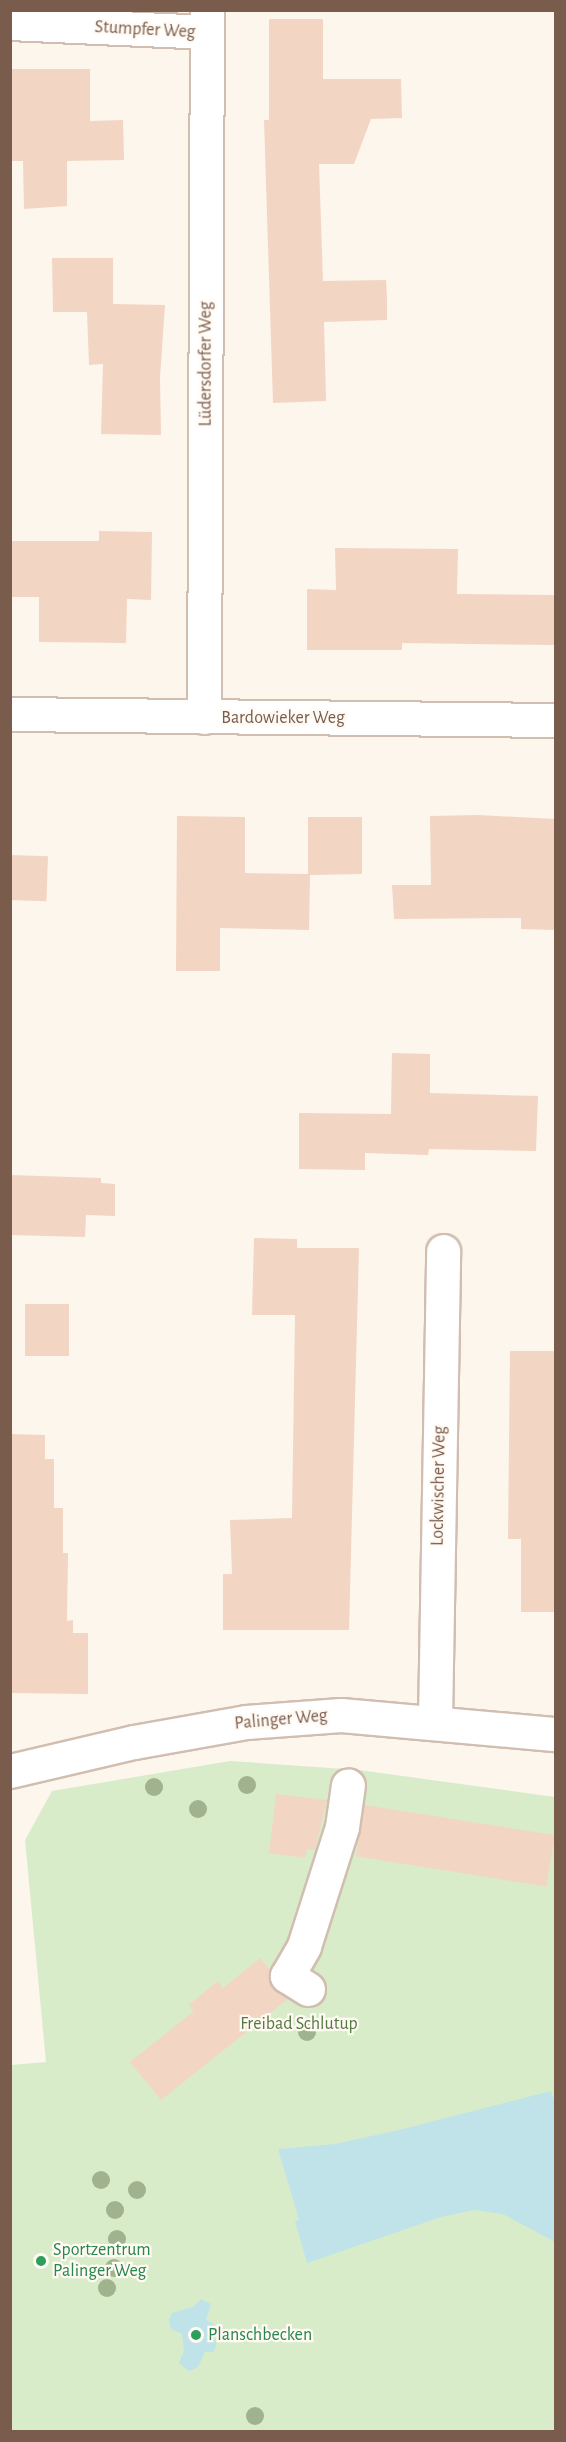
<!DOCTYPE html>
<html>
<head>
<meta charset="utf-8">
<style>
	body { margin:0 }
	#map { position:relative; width:566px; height:2442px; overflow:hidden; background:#fdf6ec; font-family:"Alegreya Sans",sans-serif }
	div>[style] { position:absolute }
	.green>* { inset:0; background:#d8ecc9 }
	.water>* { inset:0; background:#bfe3e8 }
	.building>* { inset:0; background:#f3d5c3; transform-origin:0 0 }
	.roads { filter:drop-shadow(2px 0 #d1beb0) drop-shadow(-2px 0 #d1beb0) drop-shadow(0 2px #d1beb0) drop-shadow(0 -2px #d1beb0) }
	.street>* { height:33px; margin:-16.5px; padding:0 16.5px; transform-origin:16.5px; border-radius:16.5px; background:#fff }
	.trees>* { width:18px; height:18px; margin:-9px; border-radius:50%; background:#a0b28e }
	.dots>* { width:16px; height:16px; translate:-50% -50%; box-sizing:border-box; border:3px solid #fffaf3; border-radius:50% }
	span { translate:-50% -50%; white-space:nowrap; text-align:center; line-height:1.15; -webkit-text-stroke:4.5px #fffaf3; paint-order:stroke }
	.street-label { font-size:18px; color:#7a5c4d }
	.park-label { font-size:18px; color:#537a41 }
	.leisure-label { font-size:18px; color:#27864d }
	.left { translate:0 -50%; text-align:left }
	.frame { position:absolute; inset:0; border:12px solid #7a5c4d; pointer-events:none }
</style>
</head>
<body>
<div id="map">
	<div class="green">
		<div style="clip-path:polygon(230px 1761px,359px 1770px,555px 1797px,555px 2431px,11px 2432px,11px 2065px,46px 2062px,25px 1840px,52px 1791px)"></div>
	</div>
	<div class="water">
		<div style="clip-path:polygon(551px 2091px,556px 2107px,555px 2242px,503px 2214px,474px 2210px,441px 2217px,307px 2263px,295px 2221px,299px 2220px,278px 2149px,335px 2144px,399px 2130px)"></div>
		<div style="clip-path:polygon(201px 2299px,211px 2304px,206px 2320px,214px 2324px,210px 2333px,217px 2344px,213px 2352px,205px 2352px,198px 2367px,189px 2371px,179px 2363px,184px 2351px,182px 2334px,171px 2329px,169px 2320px,172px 2313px,193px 2307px)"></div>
	</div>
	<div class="building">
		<div style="clip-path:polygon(269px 19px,323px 19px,323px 79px,401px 79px,402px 118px,371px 119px,354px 164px,319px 164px,323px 281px,386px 280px,387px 299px,387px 320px,324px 322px,326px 401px,273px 403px,264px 120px,269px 120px)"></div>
		<div style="clip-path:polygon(10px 69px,90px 69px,90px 121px,123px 120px,124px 160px,67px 161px,67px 206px,24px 209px,23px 161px,10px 161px)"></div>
		<div style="clip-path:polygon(52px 258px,113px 258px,113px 304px,165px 305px,160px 377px,161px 435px,101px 434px,103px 364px,89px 365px,87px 312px,53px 312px)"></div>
		<div style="clip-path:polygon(99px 531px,152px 532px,151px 600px,127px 599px,126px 643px,39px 642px,39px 597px,10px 597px,10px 541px,99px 541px)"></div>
		<div style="clip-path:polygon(335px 548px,458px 549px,457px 594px,555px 595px,555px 645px,402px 643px,402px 650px,307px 650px,307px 589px,336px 590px)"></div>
		<div style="clip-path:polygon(479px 815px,555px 819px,555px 930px,521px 929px,521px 918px,394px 919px,392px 885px,431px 885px,430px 816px)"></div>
		<div style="clip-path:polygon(177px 816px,245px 817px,245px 873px,308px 874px,308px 817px,362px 817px,362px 874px,310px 875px,309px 930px,220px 928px,220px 971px,176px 971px)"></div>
		<div style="left:10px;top:855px;width:38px;height:45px;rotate:2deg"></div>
		<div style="clip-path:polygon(392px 1053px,430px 1054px,430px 1093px,538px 1096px,536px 1151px,429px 1149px,428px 1155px,365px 1153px,365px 1170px,299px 1169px,299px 1113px,391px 1114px)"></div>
		<div style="clip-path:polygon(10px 1175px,101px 1178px,101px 1183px,115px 1184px,115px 1216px,86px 1215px,85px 1237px,10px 1235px)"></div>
		<div style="clip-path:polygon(254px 1238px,297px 1239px,297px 1248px,359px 1248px,349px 1630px,223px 1630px,223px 1574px,232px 1574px,230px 1520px,292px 1518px,295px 1315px,252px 1315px)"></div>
		<div style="left:25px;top:1304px;width:44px;height:52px"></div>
		<div style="clip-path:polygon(510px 1351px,555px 1351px,555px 1612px,521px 1612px,521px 1539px,508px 1539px)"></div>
		<div style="clip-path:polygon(10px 1434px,45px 1435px,45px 1459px,54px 1459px,54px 1508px,63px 1508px,63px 1553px,68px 1553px,67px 1621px,73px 1620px,73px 1633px,88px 1633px,88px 1694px,10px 1693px)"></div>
		<div style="clip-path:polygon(276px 1794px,327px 1800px,315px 1850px,307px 1849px,305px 1858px,269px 1853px)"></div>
		<div style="left:364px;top:1805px;width:193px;height:52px;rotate:9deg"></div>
		<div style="clip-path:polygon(260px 1958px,270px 1970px,271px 1986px,288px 1999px,161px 2100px,130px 2062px,194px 2011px,189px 2005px,218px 1981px,223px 1988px)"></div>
	</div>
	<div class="roads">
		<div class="street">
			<div style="left:10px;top:23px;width:197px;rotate:2.6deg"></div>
			<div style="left:10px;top:714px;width:546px;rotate:0.63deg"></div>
			<div style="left:204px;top:717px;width:707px;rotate:-89.76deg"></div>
			<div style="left:435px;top:1721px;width:470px;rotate:-89deg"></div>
			<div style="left:10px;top:1771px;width:127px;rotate:-13.2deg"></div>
			<div style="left:134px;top:1742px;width:114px;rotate:-10.1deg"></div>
			<div style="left:246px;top:1722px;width:95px;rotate:-4.2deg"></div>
			<div style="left:341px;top:1715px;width:216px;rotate:5.1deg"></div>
			<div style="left:308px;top:1989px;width:25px;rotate:-148deg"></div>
			<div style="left:287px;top:1976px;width:34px;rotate:-60deg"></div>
			<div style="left:304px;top:1946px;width:125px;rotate:-72.3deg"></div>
			<div style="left:342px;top:1827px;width:42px;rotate:-81.9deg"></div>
		</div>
	</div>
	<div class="trees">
		<div style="left:247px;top:1785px"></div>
		<div style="left:154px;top:1787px"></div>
		<div style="left:198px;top:1809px"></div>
		<div style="left:307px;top:2032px"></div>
		<div style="left:101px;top:2180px"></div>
		<div style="left:137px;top:2190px"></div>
		<div style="left:115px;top:2210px"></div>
		<div style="left:117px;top:2239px"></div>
		<div style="left:114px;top:2268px"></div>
		<div style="left:107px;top:2288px"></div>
		<div style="left:255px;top:2416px"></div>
	</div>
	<div class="dots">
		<div style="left:41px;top:2261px;background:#2e9e5b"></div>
		<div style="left:196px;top:2335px;background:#2e9e5b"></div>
	</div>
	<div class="street-label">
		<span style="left:145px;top:30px;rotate:3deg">Stumpfer Weg</span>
		<span style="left:206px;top:364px;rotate:-90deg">Lüdersdorfer Weg</span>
		<span style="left:283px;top:718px">Bardowieker Weg</span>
		<span style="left:439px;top:1486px;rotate:-89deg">Lockwischer Weg</span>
		<span style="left:281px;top:1720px;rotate:-5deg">Palinger Weg</span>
	</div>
	<div class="park-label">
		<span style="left:299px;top:2024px">Freibad Schlutup</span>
	</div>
	<div class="leisure-label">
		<span class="left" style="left:53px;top:2261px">Sportzentrum<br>Palinger Weg</span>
		<span class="left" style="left:208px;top:2335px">Planschbecken</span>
	</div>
	<div class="frame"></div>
</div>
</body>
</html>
